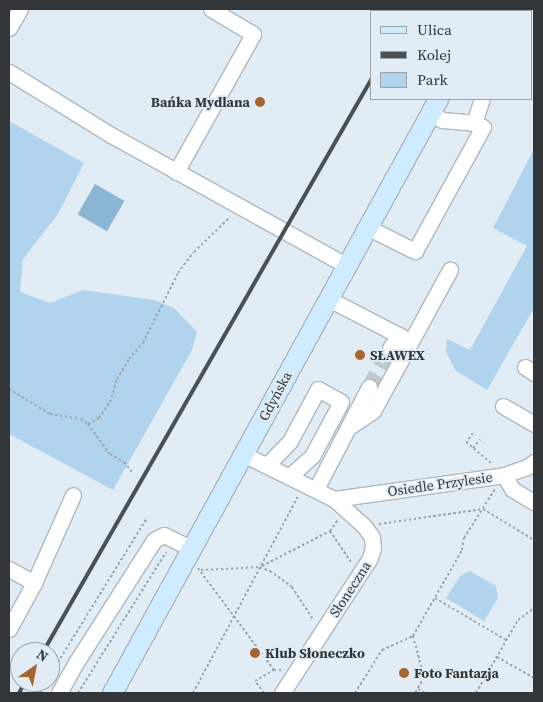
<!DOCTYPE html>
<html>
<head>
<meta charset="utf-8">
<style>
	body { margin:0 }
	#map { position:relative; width:543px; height:702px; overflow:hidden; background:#e1ecf4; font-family:"Source Serif 4",serif }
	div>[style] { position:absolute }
	.green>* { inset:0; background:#b0d4ed }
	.water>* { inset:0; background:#8ab6d4; transform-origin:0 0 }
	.minor-tunnel>* { height:15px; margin-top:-7.5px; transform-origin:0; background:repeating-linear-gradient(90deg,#bec8cf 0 15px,transparent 0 23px) }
	.path>* { height:2px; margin-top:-1px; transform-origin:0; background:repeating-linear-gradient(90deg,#9da5ab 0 2.5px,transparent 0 5px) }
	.roads { filter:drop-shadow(1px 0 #aeb8c0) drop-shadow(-1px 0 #aeb8c0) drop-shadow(0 1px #aeb8c0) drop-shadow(0 -1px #aeb8c0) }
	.minor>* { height:15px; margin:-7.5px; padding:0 7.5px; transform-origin:7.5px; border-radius:7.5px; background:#fff }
	.major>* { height:19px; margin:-9.5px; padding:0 9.5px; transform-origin:9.5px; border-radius:9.5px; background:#cfebfe }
	.rail>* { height:4px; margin:-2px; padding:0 2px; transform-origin:2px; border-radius:2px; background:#4b5054 }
	.dots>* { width:14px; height:14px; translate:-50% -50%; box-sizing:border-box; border:2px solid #e1ecf4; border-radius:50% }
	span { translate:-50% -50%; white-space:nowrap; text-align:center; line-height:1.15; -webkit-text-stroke:4px #e1ecf4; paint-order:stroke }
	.poi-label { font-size:14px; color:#323639; font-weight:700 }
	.right { translate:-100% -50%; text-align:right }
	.left { translate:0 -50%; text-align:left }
	.street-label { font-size:14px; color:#323639 }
	.frame { position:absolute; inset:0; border:10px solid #323639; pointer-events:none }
	.legend { position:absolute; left:370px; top:10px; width:162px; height:90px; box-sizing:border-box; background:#e1ecf4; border:1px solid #9ba3a9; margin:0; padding:6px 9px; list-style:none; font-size:15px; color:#323639 }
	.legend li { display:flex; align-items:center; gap:10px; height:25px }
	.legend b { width:25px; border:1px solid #9ba3a9 }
	.north { position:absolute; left:10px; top:642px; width:50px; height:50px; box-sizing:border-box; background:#e1ecf4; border:1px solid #9ba3a9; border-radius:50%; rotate:33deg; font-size:14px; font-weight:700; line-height:20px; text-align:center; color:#323639 }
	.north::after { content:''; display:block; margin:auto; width:18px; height:22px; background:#a5652e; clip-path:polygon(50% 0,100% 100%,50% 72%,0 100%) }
</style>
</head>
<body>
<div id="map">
	<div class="green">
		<div style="clip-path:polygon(9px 121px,84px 163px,58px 214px,23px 259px,20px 292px,50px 303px,83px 290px,154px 300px,174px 308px,197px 332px,192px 350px,113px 490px,9px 434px)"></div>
		<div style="clip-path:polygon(534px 149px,534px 308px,487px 390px,456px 371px,446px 352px,447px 339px,470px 350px,527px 246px,493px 228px)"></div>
		<div style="clip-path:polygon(470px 571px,496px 586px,498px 598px,484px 621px,446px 598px,460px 576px)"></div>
	</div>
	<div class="water">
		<div style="left:95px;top:184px;width:34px;height:35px;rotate:30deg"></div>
	</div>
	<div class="minor-tunnel">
		<div style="left:369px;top:387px;width:44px;rotate:-61.7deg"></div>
	</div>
	<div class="path">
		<div style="left:9px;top:389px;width:48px;rotate:31.4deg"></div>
		<div style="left:50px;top:414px;width:31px;rotate:9deg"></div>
		<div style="left:81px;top:419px;width:9px;rotate:36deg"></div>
		<div style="left:88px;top:424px;width:37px;rotate:54deg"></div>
		<div style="left:110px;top:454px;width:16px;rotate:30deg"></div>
		<div style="left:124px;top:462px;width:14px;rotate:51deg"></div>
		<div style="left:88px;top:424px;width:13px;rotate:-29deg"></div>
		<div style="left:99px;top:418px;width:19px;rotate:-55deg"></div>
		<div style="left:110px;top:402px;width:24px;rotate:-73deg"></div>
		<div style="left:117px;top:379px;width:23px;rotate:-59deg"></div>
		<div style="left:129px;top:359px;width:21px;rotate:-49deg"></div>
		<div style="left:143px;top:343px;width:78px;rotate:-63.4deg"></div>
		<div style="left:178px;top:273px;width:26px;rotate:-53deg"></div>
		<div style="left:194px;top:252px;width:50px;rotate:-44.2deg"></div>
		<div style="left:473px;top:433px;width:11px;rotate:128deg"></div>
		<div style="left:466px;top:442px;width:33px;rotate:40deg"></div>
		<div style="left:473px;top:448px;width:11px;rotate:-49deg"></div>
		<div style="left:379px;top:524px;width:105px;rotate:-8.2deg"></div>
		<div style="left:483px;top:509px;width:60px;rotate:31.3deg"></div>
		<div style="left:330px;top:531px;width:37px;rotate:56deg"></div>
		<div style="left:262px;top:566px;width:76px;rotate:-27.2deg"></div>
		<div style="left:330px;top:531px;width:14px;rotate:-54deg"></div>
		<div style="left:198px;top:568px;width:127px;rotate:53.3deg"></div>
		<div style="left:274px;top:670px;width:8px"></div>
		<div style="left:201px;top:570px;width:59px;rotate:-2.9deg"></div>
		<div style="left:260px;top:567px;width:11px;rotate:22deg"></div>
		<div style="left:270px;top:571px;width:27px;rotate:36deg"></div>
		<div style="left:292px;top:587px;width:40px;rotate:57.1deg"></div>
		<div style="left:435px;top:598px;width:82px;rotate:30.6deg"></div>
		<div style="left:413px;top:636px;width:42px;rotate:75deg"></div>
		<div style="left:424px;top:677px;width:18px;rotate:119deg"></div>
		<div style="left:497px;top:657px;width:43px;rotate:29.6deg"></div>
		<div style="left:50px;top:675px;width:185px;rotate:-58.3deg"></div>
		<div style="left:418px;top:689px;width:8px;rotate:30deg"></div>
		<div style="left:40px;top:693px;width:13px;rotate:-61deg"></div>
		<div style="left:78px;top:693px;width:166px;rotate:-58deg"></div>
		<div style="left:193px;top:693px;width:223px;rotate:-61.9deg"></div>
		<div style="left:264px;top:693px;width:15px;rotate:-127deg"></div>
		<div style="left:255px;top:681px;width:22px;rotate:-30deg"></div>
		<div style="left:355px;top:693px;width:51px;rotate:-57.9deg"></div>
		<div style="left:382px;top:650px;width:34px;rotate:-24deg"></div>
		<div style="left:413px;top:636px;width:99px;rotate:-60.3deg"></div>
		<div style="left:462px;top:550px;width:12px;rotate:-81deg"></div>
		<div style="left:464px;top:538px;width:58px;rotate:-57.7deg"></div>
		<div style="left:476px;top:693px;width:84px;rotate:-60.1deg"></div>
		<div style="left:518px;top:620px;width:20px;rotate:-37deg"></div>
	</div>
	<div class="roads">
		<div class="minor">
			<div style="left:9px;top:28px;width:22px;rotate:-60deg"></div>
			<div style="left:9px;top:72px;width:120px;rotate:31.7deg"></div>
			<div style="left:111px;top:135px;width:269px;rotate:29deg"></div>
			<div style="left:430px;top:113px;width:14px;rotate:30deg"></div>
			<div style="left:442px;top:120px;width:32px;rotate:5deg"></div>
			<div style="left:474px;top:123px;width:25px;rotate:-72deg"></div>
			<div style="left:176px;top:172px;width:158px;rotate:-60.8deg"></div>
			<div style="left:253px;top:34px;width:49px;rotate:-149.2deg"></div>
			<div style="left:367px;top:227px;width:54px;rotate:26.6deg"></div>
			<div style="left:415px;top:251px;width:141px;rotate:-61.3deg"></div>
			<div style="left:483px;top:127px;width:10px;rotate:-156deg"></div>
			<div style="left:327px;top:298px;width:93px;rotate:27.4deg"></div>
			<div style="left:390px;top:348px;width:16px;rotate:-55deg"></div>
			<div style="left:525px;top:367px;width:11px;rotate:34deg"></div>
			<div style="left:503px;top:406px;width:36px;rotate:30deg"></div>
			<div style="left:349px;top:427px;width:29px;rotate:-34deg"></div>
			<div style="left:373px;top:411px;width:161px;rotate:-61.4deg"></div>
			<div style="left:243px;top:454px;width:102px;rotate:26.3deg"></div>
			<div style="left:334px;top:499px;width:40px;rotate:42deg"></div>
			<div style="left:364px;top:526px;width:14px;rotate:54deg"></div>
			<div style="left:372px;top:537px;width:11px;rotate:85deg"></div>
			<div style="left:373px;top:548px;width:10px;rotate:107deg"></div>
			<div style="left:370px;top:558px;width:161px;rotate:123.1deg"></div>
			<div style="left:267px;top:465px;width:33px;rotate:-46deg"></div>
			<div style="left:290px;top:441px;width:59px;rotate:-61.7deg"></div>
			<div style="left:318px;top:389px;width:26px;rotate:29deg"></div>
			<div style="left:341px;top:402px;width:61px;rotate:118.2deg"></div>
			<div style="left:312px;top:456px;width:30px;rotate:138deg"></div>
			<div style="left:504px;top:475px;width:16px;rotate:60deg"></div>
			<div style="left:512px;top:489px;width:26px;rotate:31deg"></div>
			<div style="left:316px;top:489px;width:115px;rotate:-62.5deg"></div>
			<div style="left:334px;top:499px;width:172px;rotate:-8deg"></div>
			<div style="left:504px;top:475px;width:24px;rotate:-19deg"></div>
			<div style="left:527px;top:467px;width:9px;rotate:-36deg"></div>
			<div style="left:9px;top:569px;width:29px;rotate:29deg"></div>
			<div style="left:9px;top:629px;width:52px;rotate:-61.5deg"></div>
			<div style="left:34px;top:583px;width:96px;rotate:-66.1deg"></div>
			<div style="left:59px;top:693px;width:37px;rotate:-61deg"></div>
			<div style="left:77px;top:661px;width:143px;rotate:-57.5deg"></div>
			<div style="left:154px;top:540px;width:11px;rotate:-27deg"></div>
			<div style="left:164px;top:535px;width:30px;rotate:26deg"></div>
		</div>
		<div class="major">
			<div style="left:485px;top:11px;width:2px;rotate:-63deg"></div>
			<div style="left:112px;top:693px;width:678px;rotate:-61.24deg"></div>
		</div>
	</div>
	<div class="rail">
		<div style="left:410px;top:11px;width:2px;rotate:-63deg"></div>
		<div style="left:43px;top:652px;width:662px;rotate:-60.18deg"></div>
		<div style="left:19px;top:693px;width:13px;rotate:-61deg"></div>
	</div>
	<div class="dots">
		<div style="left:260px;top:102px;background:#a5652e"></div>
		<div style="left:360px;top:355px;background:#a5652e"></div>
		<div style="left:255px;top:653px;background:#a5652e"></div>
		<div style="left:404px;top:673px;background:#a5652e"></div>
	</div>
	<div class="poi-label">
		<span class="right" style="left:250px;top:102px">Bańka Mydlana</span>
		<span class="left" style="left:370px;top:355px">SŁAWEX</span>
		<span class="left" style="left:265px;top:653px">Klub Słoneczko</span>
		<span class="left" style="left:414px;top:673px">Foto Fantazja</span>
	</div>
	<div class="street-label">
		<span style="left:275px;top:396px;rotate:-62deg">Gdyńska</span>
		<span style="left:440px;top:484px;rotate:-8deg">Osiedle Przylesie</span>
		<span style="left:350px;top:589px;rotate:-57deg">Słoneczna</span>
	</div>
	<div class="frame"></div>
	<ul class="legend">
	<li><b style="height:6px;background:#cfebfe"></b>Ulica</li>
	<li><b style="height:6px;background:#4b5054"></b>Kolej</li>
	<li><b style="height:14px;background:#b0d4ed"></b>Park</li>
	</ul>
	<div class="north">N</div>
</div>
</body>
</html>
